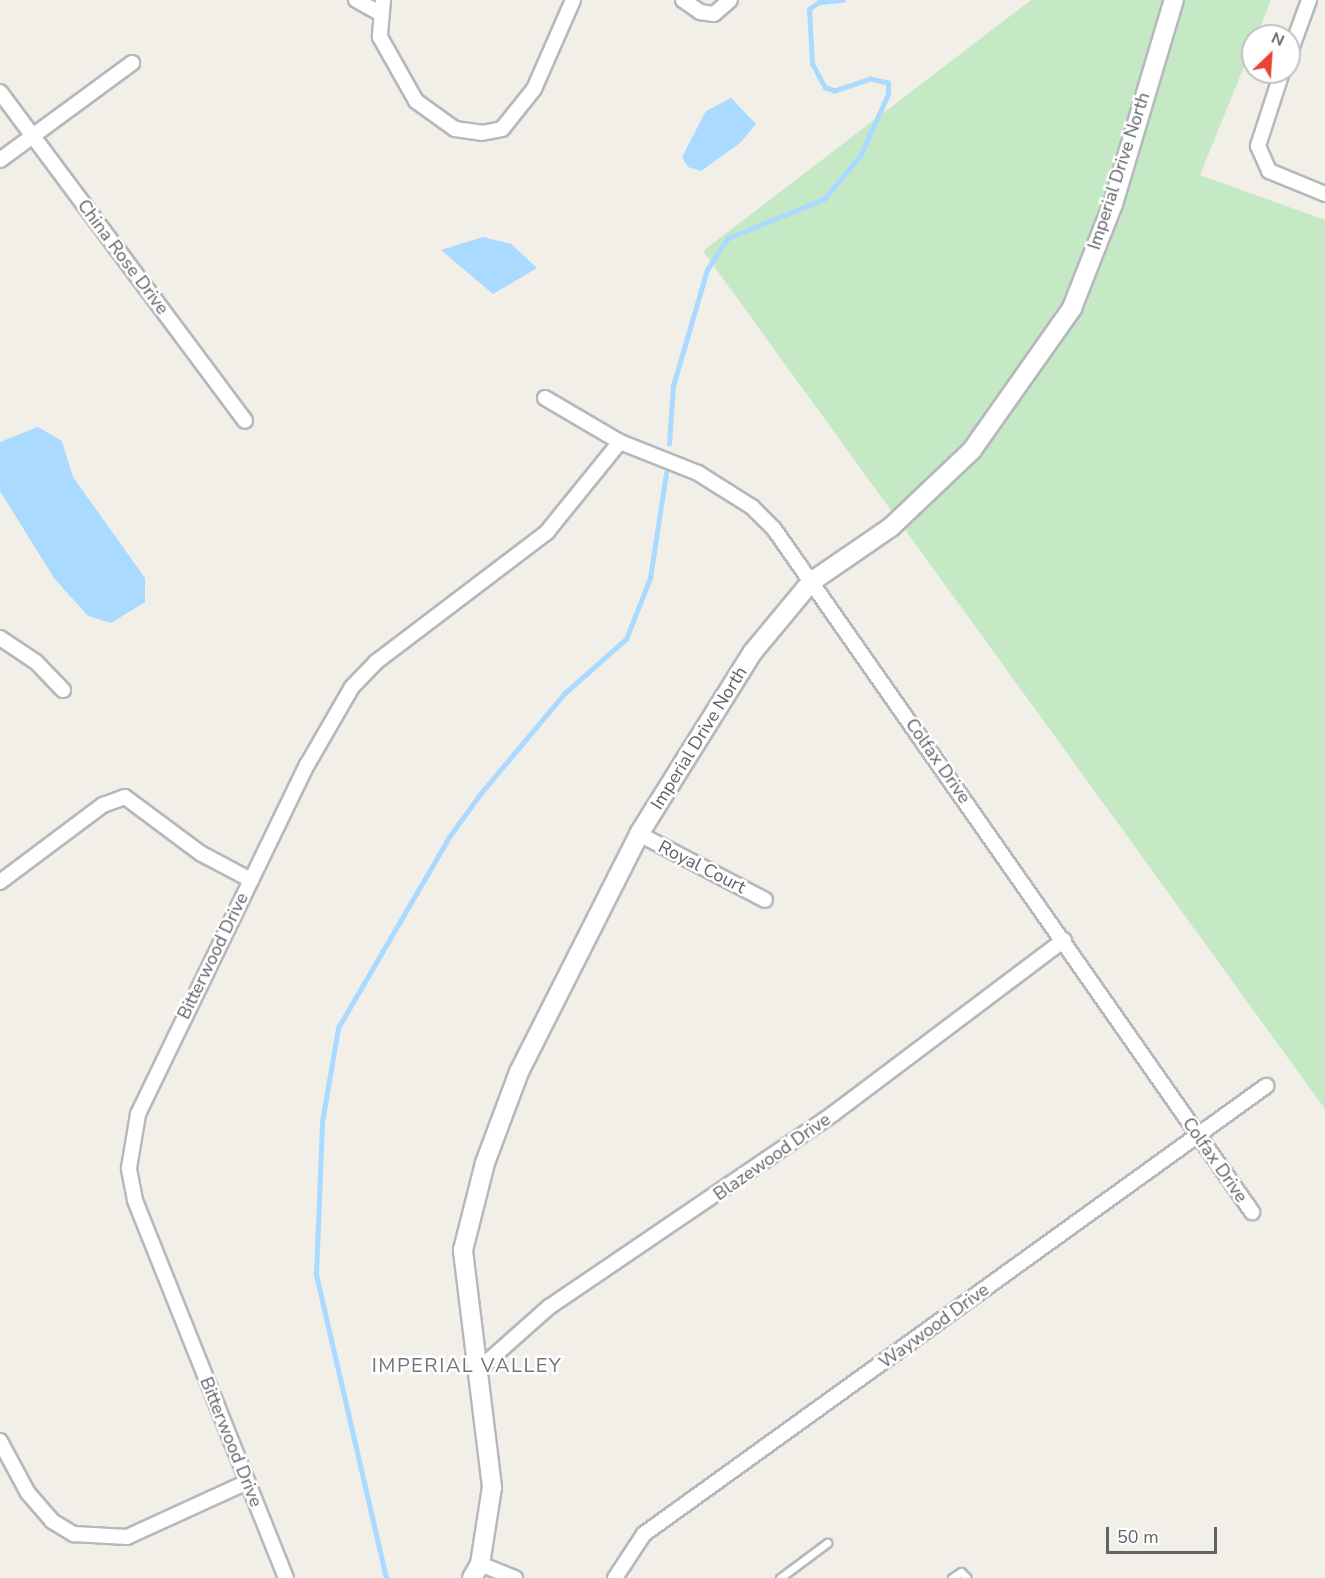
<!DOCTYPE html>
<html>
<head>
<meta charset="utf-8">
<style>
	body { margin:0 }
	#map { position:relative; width:1325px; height:1578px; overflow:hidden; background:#f1efe8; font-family:"Nunito Sans",sans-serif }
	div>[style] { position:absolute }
	.green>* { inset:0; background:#c5e8c5 }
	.water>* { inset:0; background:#aadaff }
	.stream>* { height:4.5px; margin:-2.25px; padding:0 2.25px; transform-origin:2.25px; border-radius:2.25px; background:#aadaff }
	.roads { filter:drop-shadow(2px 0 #b5b8bc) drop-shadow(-2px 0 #b5b8bc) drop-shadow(0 2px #b5b8bc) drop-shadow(0 -2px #b5b8bc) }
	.lane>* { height:7px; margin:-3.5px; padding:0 3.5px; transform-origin:3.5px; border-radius:3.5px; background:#fff }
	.street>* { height:14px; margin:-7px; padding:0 7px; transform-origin:7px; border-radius:7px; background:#fff }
	.secondary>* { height:18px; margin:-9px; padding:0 9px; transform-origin:9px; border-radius:9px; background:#fff }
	span { translate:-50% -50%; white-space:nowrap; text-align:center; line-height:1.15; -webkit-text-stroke:5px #fff; paint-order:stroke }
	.street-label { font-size:18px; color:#5f6368 }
	.neighbourhood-label { font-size:20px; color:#70757a; letter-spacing:1.5px }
	.north { position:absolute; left:1241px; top:24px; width:60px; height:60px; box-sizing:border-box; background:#fff; border:2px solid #bfc1c3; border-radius:50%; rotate:25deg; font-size:16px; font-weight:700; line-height:24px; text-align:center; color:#5f6368 }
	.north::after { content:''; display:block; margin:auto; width:21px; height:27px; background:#ea4335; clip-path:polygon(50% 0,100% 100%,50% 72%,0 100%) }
	.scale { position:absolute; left:1106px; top:1527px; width:111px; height:27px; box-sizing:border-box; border:3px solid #5f6368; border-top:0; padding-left:8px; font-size:18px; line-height:21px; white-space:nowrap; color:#5f6368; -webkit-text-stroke:4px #fff; paint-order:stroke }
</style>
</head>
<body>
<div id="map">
	<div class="green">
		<div style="clip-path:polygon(1031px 0,1271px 0,1200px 175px,1325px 220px,1325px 1109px,703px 251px)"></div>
	</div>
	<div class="water">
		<div style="clip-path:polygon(731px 98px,756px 124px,740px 143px,701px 171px,688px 167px,682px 157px,706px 111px)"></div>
		<div style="clip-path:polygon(483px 237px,511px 244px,537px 268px,493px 294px,441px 250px)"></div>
		<div style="clip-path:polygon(38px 427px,62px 441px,73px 477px,145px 578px,145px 602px,111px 623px,88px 616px,54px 578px,0 491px,0 442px)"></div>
	</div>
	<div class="stream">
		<div style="left:669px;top:444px;width:58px;rotate:-86.1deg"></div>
		<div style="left:673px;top:386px;width:121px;rotate:-73.7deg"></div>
		<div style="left:707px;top:270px;width:38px;rotate:-57deg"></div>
		<div style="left:728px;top:238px;width:104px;rotate:-22.1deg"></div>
		<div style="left:824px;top:199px;width:56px;rotate:-50.1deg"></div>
		<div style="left:860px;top:156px;width:68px;rotate:-65.7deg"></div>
		<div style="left:888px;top:94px;width:11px;rotate:-90deg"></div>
		<div style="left:888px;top:83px;width:18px;rotate:-167deg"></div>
		<div style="left:870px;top:79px;width:37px;rotate:161deg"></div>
		<div style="left:835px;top:91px;width:10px;rotate:-163deg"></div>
		<div style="left:825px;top:88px;width:27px;rotate:-118deg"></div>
		<div style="left:812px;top:64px;width:55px;rotate:-93.1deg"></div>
		<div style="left:809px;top:9px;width:12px;rotate:-35deg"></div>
		<div style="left:819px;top:2px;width:24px;rotate:-5deg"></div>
		<div style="left:386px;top:1578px;width:312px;rotate:-103deg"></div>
		<div style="left:316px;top:1274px;width:152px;rotate:-87.7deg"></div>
		<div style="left:322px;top:1122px;width:95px;rotate:-80.3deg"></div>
		<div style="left:338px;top:1028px;width:221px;rotate:-59.8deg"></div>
		<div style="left:449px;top:837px;width:54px;rotate:-54deg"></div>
		<div style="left:481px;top:793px;width:131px;rotate:-50deg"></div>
		<div style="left:565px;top:693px;width:81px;rotate:-41.5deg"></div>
		<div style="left:626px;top:639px;width:66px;rotate:-68.5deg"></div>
		<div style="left:650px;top:578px;width:106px;rotate:-81.3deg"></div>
	</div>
	<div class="roads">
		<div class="lane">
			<div style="left:780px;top:1578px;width:59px;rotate:-36.7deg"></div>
			<div style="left:952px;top:1578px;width:11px;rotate:-34deg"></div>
			<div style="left:961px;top:1572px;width:8px;rotate:45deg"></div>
		</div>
		<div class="street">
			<div style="left:356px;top:0;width:25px;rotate:29deg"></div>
			<div style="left:383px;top:0;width:37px;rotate:95deg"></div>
			<div style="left:380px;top:37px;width:73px;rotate:60.6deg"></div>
			<div style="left:416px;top:101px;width:48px;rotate:35.7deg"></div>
			<div style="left:455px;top:129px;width:27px;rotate:8deg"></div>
			<div style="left:482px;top:133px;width:20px;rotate:-11deg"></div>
			<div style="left:502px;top:129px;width:51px;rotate:-51.3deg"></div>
			<div style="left:534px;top:89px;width:97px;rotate:-66.3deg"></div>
			<div style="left:683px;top:0;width:21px;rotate:35deg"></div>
			<div style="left:700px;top:12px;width:14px;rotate:8deg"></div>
			<div style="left:714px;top:14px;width:21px;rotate:-41deg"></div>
			<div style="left:1289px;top:55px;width:59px;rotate:-70deg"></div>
			<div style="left:1282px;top:72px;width:78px;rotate:108deg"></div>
			<div style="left:1258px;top:146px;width:27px;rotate:66deg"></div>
			<div style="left:1269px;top:171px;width:61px;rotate:22.3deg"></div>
			<div style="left:0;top:92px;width:410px;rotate:53.3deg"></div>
			<div style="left:0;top:160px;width:164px;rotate:-36.3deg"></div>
			<div style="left:545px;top:398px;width:87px;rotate:30.4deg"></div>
			<div style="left:620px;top:442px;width:84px;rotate:21.7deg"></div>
			<div style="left:698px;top:473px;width:64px;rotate:32.2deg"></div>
			<div style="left:752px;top:507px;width:31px;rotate:45deg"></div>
			<div style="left:774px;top:529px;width:834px;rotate:55.01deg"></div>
			<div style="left:0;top:638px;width:43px;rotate:33.7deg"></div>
			<div style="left:36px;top:662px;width:39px;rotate:46deg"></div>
			<div style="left:639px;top:834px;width:142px;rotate:27.6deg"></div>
			<div style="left:0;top:882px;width:129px;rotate:-36.8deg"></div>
			<div style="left:103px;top:805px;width:23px;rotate:-20deg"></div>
			<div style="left:125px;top:797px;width:94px;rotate:36.7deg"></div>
			<div style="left:200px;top:853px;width:58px;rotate:27.9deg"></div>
			<div style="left:479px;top:1369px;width:94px;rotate:-41.5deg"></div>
			<div style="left:549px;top:1307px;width:343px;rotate:-34.2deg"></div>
			<div style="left:833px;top:1114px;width:289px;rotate:-37deg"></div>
			<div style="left:0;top:1441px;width:59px;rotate:61.7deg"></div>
			<div style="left:28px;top:1493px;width:37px;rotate:49deg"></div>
			<div style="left:52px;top:1521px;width:26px;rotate:31deg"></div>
			<div style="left:74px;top:1534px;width:53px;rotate:3.2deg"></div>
			<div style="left:127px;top:1537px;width:132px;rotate:-24.6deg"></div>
			<div style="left:480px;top:1564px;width:38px;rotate:22deg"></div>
			<div style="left:286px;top:1578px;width:407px;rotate:-111.8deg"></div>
			<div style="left:135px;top:1200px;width:33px;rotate:-101deg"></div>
			<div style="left:129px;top:1168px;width:55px;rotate:-80.5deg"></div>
			<div style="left:138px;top:1114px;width:388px;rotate:-64.2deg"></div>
			<div style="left:307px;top:765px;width:90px;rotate:-60deg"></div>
			<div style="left:352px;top:687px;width:35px;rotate:-46deg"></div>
			<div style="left:376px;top:662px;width:215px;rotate:-37.2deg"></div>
			<div style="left:547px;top:532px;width:116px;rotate:-51deg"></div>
			<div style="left:615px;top:1578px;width:53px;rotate:-56.6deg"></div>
			<div style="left:644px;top:1534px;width:767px;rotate:-35.76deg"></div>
		</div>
		<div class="secondary">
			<div style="left:472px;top:1578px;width:16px;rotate:-60deg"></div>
			<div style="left:480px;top:1564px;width:78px;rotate:-81.1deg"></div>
			<div style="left:492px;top:1487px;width:239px;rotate:-97deg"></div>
			<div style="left:463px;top:1250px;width:90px;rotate:-75.8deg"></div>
			<div style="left:485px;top:1163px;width:97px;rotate:-69.5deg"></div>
			<div style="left:519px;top:1072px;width:267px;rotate:-63.2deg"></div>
			<div style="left:639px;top:834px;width:213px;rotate:-58deg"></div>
			<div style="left:752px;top:653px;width:92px;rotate:-50.3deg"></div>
			<div style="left:811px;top:582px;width:97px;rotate:-34.5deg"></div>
			<div style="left:891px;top:527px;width:112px;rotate:-43.5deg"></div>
			<div style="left:972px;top:450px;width:174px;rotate:-54.8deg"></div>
			<div style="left:1072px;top:308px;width:112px;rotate:-68.5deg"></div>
			<div style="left:1113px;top:204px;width:213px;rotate:-73.4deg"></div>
		</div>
	</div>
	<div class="street-label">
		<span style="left:1119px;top:171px;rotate:-72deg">Imperial Drive North</span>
		<span style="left:123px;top:257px;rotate:53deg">China Rose Drive</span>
		<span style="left:699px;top:738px;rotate:-58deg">Imperial Drive North</span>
		<span style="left:938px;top:761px;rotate:55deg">Colfax Drive</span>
		<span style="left:702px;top:867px;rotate:27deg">Royal Court</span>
		<span style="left:213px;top:956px;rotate:-64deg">Bitterwood Drive</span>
		<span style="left:772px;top:1157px;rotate:-35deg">Blazewood Drive</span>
		<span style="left:1215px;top:1160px;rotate:55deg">Colfax Drive</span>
		<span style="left:934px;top:1326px;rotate:-36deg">Waywood Drive</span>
		<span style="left:231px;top:1442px;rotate:68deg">Bitterwood Drive</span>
	</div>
	<div class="neighbourhood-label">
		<span style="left:467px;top:1365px">IMPERIAL VALLEY</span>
	</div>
	<div class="north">N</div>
	<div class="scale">50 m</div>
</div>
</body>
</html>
